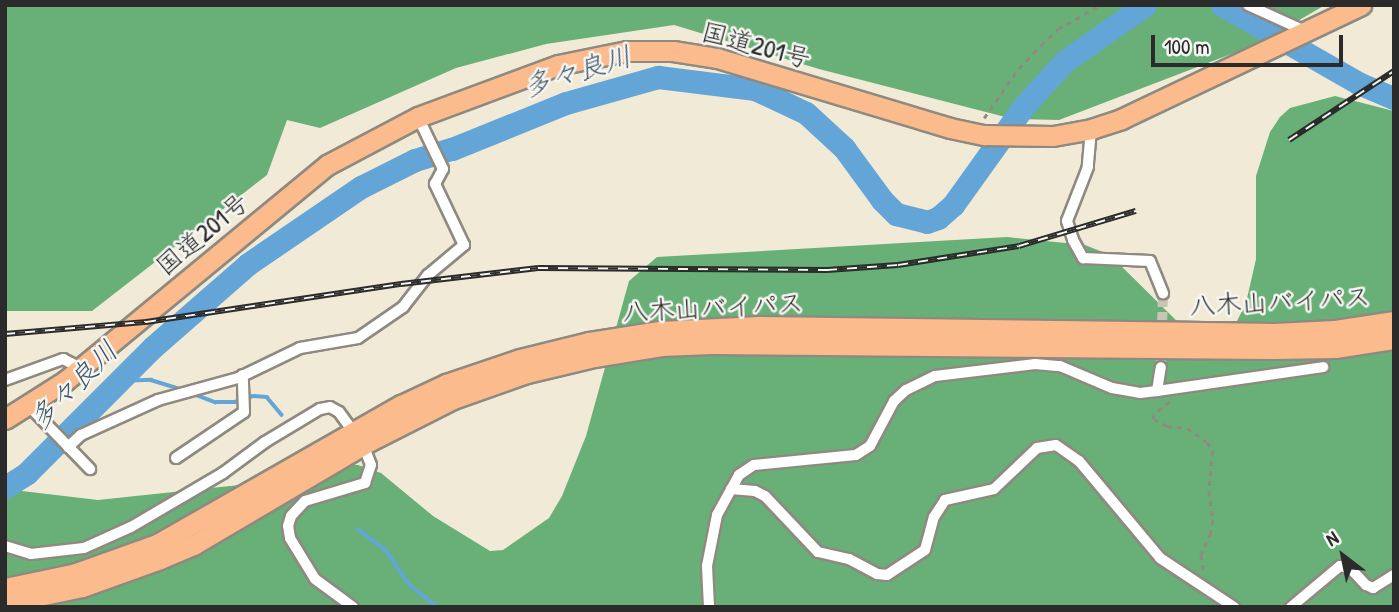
<!DOCTYPE html>
<html>
<head>
<meta charset="utf-8">
<style>
	body { margin:0 }
	#map { position:relative; width:1399px; height:612px; overflow:hidden; background:#f1ead6; font-family:"Patrick Hand","Klee One",sans-serif }
	div>[style] { position:absolute }
	.forest>* { inset:0; background:#68b077 }
	.stream>* { height:3.5px; margin:-1.75px; padding:0 1.75px; transform-origin:1.75px; border-radius:1.75px; background:#63a5d7 }
	.river>* { height:23px; margin:-11.5px; padding:0 11.5px; transform-origin:11.5px; border-radius:11.5px; background:#63a5d7 }
	.street-tunnel>* { height:10px; margin-top:-5px; transform-origin:0; background:repeating-linear-gradient(90deg,#c9c4b4 0 10px,transparent 0 15px) }
	.path>* { height:2.5px; margin-top:-1.25px; transform-origin:0; background:repeating-linear-gradient(90deg,#8e8a80 0 5px,transparent 0 10px) }
	.roads { filter:drop-shadow(2px 0 #8e8a80) drop-shadow(-2px 0 #8e8a80) drop-shadow(0 2px #8e8a80) drop-shadow(0 -2px #8e8a80) }
	.street>* { height:10px; margin:-5px; padding:0 5px; transform-origin:5px; border-radius:5px; background:#fff }
	.highway>* { height:19px; margin:-9.5px; padding:0 9.5px; transform-origin:9.5px; border-radius:9.5px; background:#fbbb8d }
	.rail>* { height:6px; margin-top:-3px; transform-origin:0; background:repeating-linear-gradient(90deg,#f6f6f2 0 10px,#2b2b2b 0 20px); box-sizing:border-box; border-block:2px solid #2b2b2b }
	span { translate:-50% -50%; white-space:nowrap; text-align:center; line-height:1.15; -webkit-text-stroke:5px #f6f6f2; paint-order:stroke }
	.street-label { font-size:26px; color:#2b2b2b }
	.water-label { font-size:28px; color:#3f5667; font-style:italic }
	.frame { position:absolute; inset:0; border:7px solid #2b2b2b; pointer-events:none }
	.north { position:absolute; left:1308px; top:521px; width:70px; height:70px; -webkit-text-stroke:5px #f6f6f2; paint-order:stroke; rotate:328deg; font-size:19px; font-weight:700; line-height:28px; text-align:center; color:#2b2b2b }
	.north::after { content:''; display:block; margin:auto; width:24px; height:32px; background:#2b2b2b; clip-path:polygon(50% 0,100% 100%,50% 72%,0 100%) }
	.scale { position:absolute; left:1151px; top:35px; width:192px; height:32px; box-sizing:border-box; border:4px solid #2b2b2b; border-top:0; padding-left:9px; font-size:21px; line-height:24px; white-space:nowrap; color:#2b2b2b; -webkit-text-stroke:5px #f6f6f2; paint-order:stroke }
</style>
</head>
<body>
<div id="map">
	<div class="forest">
		<div style="clip-path:polygon(5px 5px,1325px 5px,1260px 43px,1059px 120px,1013px 119px,819px 69px,674px 25px,546px 44px,456px 68px,320px 128px,287px 120px,267px 175px,92px 311px,5px 311px)"></div>
		<div style="clip-path:polygon(1335px 96px,1394px 111px,1394px 607px,5px 607px,5px 489px,98px 500px,259px 483px,327px 462px,358px 465px,381px 473px,433px 516px,490px 551px,503px 550px,549px 518px,562px 496px,586px 436px,629px 281px,657px 257px,1007px 237px,1085px 245px,1110px 255px,1192px 336px,1236px 323px,1246px 303px,1256px 259px,1256px 176px,1270px 132px,1280px 117px,1290px 108px)"></div>
	</div>
	<div class="stream">
		<div style="left:118px;top:381px;width:33px;rotate:-2deg"></div>
		<div style="left:151px;top:380px;width:34px;rotate:17deg"></div>
		<div style="left:191px;top:393px;width:26px;rotate:21deg"></div>
		<div style="left:215px;top:402px;width:20px"></div>
		<div style="left:235px;top:402px;width:19px;rotate:-18deg"></div>
		<div style="left:253px;top:396px;width:14px;rotate:4deg"></div>
		<div style="left:267px;top:397px;width:23px;rotate:50deg"></div>
		<div style="left:358px;top:529px;width:35px;rotate:37deg"></div>
		<div style="left:386px;top:550px;width:41px;rotate:55.9deg"></div>
		<div style="left:409px;top:584px;width:36px;rotate:39deg"></div>
	</div>
	<div class="river">
		<div style="left:1222px;top:5px;width:157px;rotate:29.8deg"></div>
		<div style="left:1358px;top:83px;width:39px;rotate:23deg"></div>
		<div style="left:5px;top:487px;width:26px;rotate:-32deg"></div>
		<div style="left:27px;top:473px;width:178px;rotate:-45deg"></div>
		<div style="left:153px;top:347px;width:126px;rotate:-41.1deg"></div>
		<div style="left:248px;top:264px;width:137px;rotate:-34.3deg"></div>
		<div style="left:361px;top:187px;width:60px;rotate:-26.6deg"></div>
		<div style="left:415px;top:160px;width:39px;rotate:-17deg"></div>
		<div style="left:452px;top:149px;width:123px;rotate:-22deg"></div>
		<div style="left:566px;top:103px;width:96px;rotate:-15.8deg"></div>
		<div style="left:658px;top:77px;width:98px;rotate:7.1deg"></div>
		<div style="left:755px;top:89px;width:56px;rotate:25.2deg"></div>
		<div style="left:806px;top:113px;width:52px;rotate:42.6deg"></div>
		<div style="left:844px;top:148px;width:64px;rotate:53.8deg"></div>
		<div style="left:882px;top:200px;width:20px;rotate:45deg"></div>
		<div style="left:896px;top:214px;width:32px;rotate:14deg"></div>
		<div style="left:927px;top:222px;width:12px;rotate:-20deg"></div>
		<div style="left:938px;top:218px;width:20px;rotate:-41deg"></div>
		<div style="left:953px;top:205px;width:122px;rotate:-54.4deg"></div>
		<div style="left:1024px;top:106px;width:61px;rotate:-47.7deg"></div>
		<div style="left:1065px;top:61px;width:98px;rotate:-35deg"></div>
	</div>
	<div class="street-tunnel">
		<div style="left:1161px;top:367px;width:74px;rotate:-88.5deg"></div>
	</div>
	<div class="path">
		<div style="left:984px;top:118px;width:61px;rotate:-55deg"></div>
		<div style="left:1019px;top:68px;width:32px;rotate:-46deg"></div>
		<div style="left:1041px;top:45px;width:23px;rotate:-43deg"></div>
		<div style="left:1058px;top:29px;width:48px;rotate:-29.7deg"></div>
		<div style="left:1170px;top:402px;width:21px;rotate:143deg"></div>
		<div style="left:1153px;top:415px;width:4px;rotate:76deg"></div>
		<div style="left:1154px;top:419px;width:15px;rotate:28deg"></div>
		<div style="left:1167px;top:426px;width:20px;rotate:6deg"></div>
		<div style="left:1187px;top:428px;width:24px;rotate:35deg"></div>
		<div style="left:1207px;top:442px;width:11px;rotate:56deg"></div>
		<div style="left:1213px;top:451px;width:40px;rotate:95.7deg"></div>
		<div style="left:1209px;top:491px;width:29px;rotate:82deg"></div>
		<div style="left:1213px;top:520px;width:13px;rotate:99deg"></div>
		<div style="left:1211px;top:533px;width:24px;rotate:114deg"></div>
		<div style="left:1201px;top:555px;width:17px;rotate:80deg"></div>
	</div>
	<div class="roads">
		<div class="street">
			<div style="left:1248px;top:5px;width:63px;rotate:24.5deg"></div>
			<div style="left:1091px;top:129px;width:38px;rotate:95deg"></div>
			<div style="left:1088px;top:167px;width:58px;rotate:111.3deg"></div>
			<div style="left:1067px;top:221px;width:20px;rotate:72deg"></div>
			<div style="left:1073px;top:240px;width:21px;rotate:61deg"></div>
			<div style="left:1083px;top:258px;width:67px;rotate:2.6deg"></div>
			<div style="left:1150px;top:261px;width:35px;rotate:68deg"></div>
			<div style="left:5px;top:380px;width:62px;rotate:-19.9deg"></div>
			<div style="left:63px;top:359px;width:20px;rotate:27deg"></div>
			<div style="left:1157px;top:391px;width:168px;rotate:-8.2deg"></div>
			<div style="left:29px;top:406px;width:88px;rotate:45.9deg"></div>
			<div style="left:68px;top:447px;width:18px;rotate:-43deg"></div>
			<div style="left:81px;top:435px;width:85px;rotate:-24.4deg"></div>
			<div style="left:158px;top:400px;width:83px;rotate:-15.4deg"></div>
			<div style="left:238px;top:378px;width:69px;rotate:-25.8deg"></div>
			<div style="left:300px;top:348px;width:59px;rotate:-9.8deg"></div>
			<div style="left:358px;top:338px;width:55px;rotate:-34.6deg"></div>
			<div style="left:403px;top:307px;width:41px;rotate:-52deg"></div>
			<div style="left:428px;top:275px;width:47px;rotate:-39.8deg"></div>
			<div style="left:464px;top:245px;width:68px;rotate:-115.4deg"></div>
			<div style="left:435px;top:184px;width:17px;rotate:-62deg"></div>
			<div style="left:443px;top:169px;width:58px;rotate:-115.7deg"></div>
			<div style="left:176px;top:458px;width:82px;rotate:-34.1deg"></div>
			<div style="left:244px;top:412px;width:37px;rotate:-92deg"></div>
			<div style="left:731px;top:489px;width:24px;rotate:5deg"></div>
			<div style="left:755px;top:491px;width:11px;rotate:27deg"></div>
			<div style="left:765px;top:496px;width:77px;rotate:46.6deg"></div>
			<div style="left:818px;top:552px;width:32px;rotate:13deg"></div>
			<div style="left:849px;top:559px;width:32px;rotate:28deg"></div>
			<div style="left:877px;top:574px;width:10px;rotate:6deg"></div>
			<div style="left:887px;top:575px;width:45px;rotate:-33.3deg"></div>
			<div style="left:925px;top:550px;width:34px;rotate:-75deg"></div>
			<div style="left:934px;top:517px;width:20px;rotate:-57deg"></div>
			<div style="left:945px;top:500px;width:50px;rotate:-12.7deg"></div>
			<div style="left:994px;top:489px;width:59px;rotate:-43.6deg"></div>
			<div style="left:1037px;top:448px;width:19px;rotate:-9deg"></div>
			<div style="left:1056px;top:445px;width:28px;rotate:35deg"></div>
			<div style="left:1079px;top:461px;width:126px;rotate:50.1deg"></div>
			<div style="left:1160px;top:558px;width:89px;rotate:33.5deg"></div>
			<div style="left:5px;top:546px;width:27px;rotate:17deg"></div>
			<div style="left:31px;top:554px;width:53px;rotate:-6.5deg"></div>
			<div style="left:84px;top:548px;width:51px;rotate:-24.1deg"></div>
			<div style="left:131px;top:527px;width:107px;rotate:-30.4deg"></div>
			<div style="left:223px;top:473px;width:52px;rotate:-36.4deg"></div>
			<div style="left:265px;top:442px;width:64px;rotate:-31deg"></div>
			<div style="left:320px;top:409px;width:10px;rotate:-11deg"></div>
			<div style="left:330px;top:407px;width:10px;rotate:29deg"></div>
			<div style="left:339px;top:412px;width:17px;rotate:54deg"></div>
			<div style="left:353px;top:607px;width:47px;rotate:-143.6deg"></div>
			<div style="left:315px;top:579px;width:48px;rotate:-121.4deg"></div>
			<div style="left:290px;top:538px;width:12px;rotate:-99deg"></div>
			<div style="left:288px;top:526px;width:10px;rotate:-73deg"></div>
			<div style="left:291px;top:516px;width:21px;rotate:-47deg"></div>
			<div style="left:305px;top:501px;width:63px;rotate:-16.7deg"></div>
			<div style="left:365px;top:483px;width:19px;rotate:-72deg"></div>
			<div style="left:371px;top:465px;width:14px;rotate:-111deg"></div>
			<div style="left:709px;top:607px;width:41px;rotate:-92.8deg"></div>
			<div style="left:707px;top:566px;width:52px;rotate:-78.9deg"></div>
			<div style="left:717px;top:515px;width:46px;rotate:-61.2deg"></div>
			<div style="left:739px;top:475px;width:18px;rotate:-34deg"></div>
			<div style="left:754px;top:465px;width:102px;rotate:-5.6deg"></div>
			<div style="left:856px;top:455px;width:17px;rotate:-33deg"></div>
			<div style="left:870px;top:446px;width:51px;rotate:-61.9deg"></div>
			<div style="left:894px;top:401px;width:16px;rotate:-43deg"></div>
			<div style="left:906px;top:390px;width:32px;rotate:-26deg"></div>
			<div style="left:935px;top:376px;width:101px;rotate:-6.8deg"></div>
			<div style="left:1035px;top:364px;width:25px;rotate:5deg"></div>
			<div style="left:1060px;top:366px;width:56px;rotate:22.9deg"></div>
			<div style="left:1112px;top:388px;width:28px;rotate:10deg"></div>
			<div style="left:1140px;top:393px;width:17px;rotate:-7deg"></div>
			<div style="left:1157px;top:391px;width:24px;rotate:-81deg"></div>
			<div style="left:1291px;top:607px;width:64px;rotate:-39.9deg"></div>
			<div style="left:1340px;top:566px;width:11px;rotate:15deg"></div>
			<div style="left:1351px;top:569px;width:22px;rotate:47deg"></div>
			<div style="left:1366px;top:585px;width:8px;rotate:23deg"></div>
			<div style="left:1373px;top:588px;width:25px;rotate:-32deg"></div>
		</div>
		<div class="highway">
			<div style="left:5px;top:419px;width:71px;rotate:-32.3deg"></div>
			<div style="left:65px;top:381px;width:340px;rotate:-39.5deg"></div>
			<div style="left:327px;top:165px;width:103px;rotate:-27.8deg"></div>
			<div style="left:418px;top:117px;width:149px;rotate:-20.4deg"></div>
			<div style="left:558px;top:65px;width:70px;rotate:-11.5deg"></div>
			<div style="left:627px;top:51px;width:46px"></div>
			<div style="left:673px;top:51px;width:45px;rotate:9deg"></div>
			<div style="left:717px;top:58px;width:243px;rotate:16.7deg"></div>
			<div style="left:950px;top:128px;width:35px;rotate:12deg"></div>
			<div style="left:984px;top:135px;width:69px;rotate:0.8deg"></div>
			<div style="left:1053px;top:136px;width:39px;rotate:-10deg"></div>
			<div style="left:1091px;top:129px;width:32px;rotate:-18deg"></div>
			<div style="left:1121px;top:119px;width:266px;rotate:-25.4deg"></div>
			<div style="left:5px;top:588px;width:73px;rotate:-11.9deg"></div>
			<div style="left:76px;top:573px;width:86px;rotate:-19.7deg"></div>
			<div style="left:157px;top:544px;width:281px;rotate:-29.7deg"></div>
			<div style="left:401px;top:405px;width:50px;rotate:-25deg"></div>
			<div style="left:446px;top:384px;width:78px;rotate:-18.7deg"></div>
			<div style="left:520px;top:359px;width:71px;rotate:-13.8deg"></div>
			<div style="left:589px;top:342px;width:72px;rotate:-8.8deg"></div>
			<div style="left:660px;top:331px;width:99px;rotate:-2.9deg"></div>
			<div style="left:759px;top:326px;width:515px;rotate:0.78deg"></div>
			<div style="left:1274px;top:333px;width:61px;rotate:-2.8deg"></div>
			<div style="left:1335px;top:330px;width:60px;rotate:-8.7deg"></div>
			<div style="left:5px;top:603px;width:79px;rotate:-11.7deg"></div>
			<div style="left:82px;top:587px;width:83px;rotate:-19.7deg"></div>
			<div style="left:160px;top:559px;width:38px;rotate:-23deg"></div>
			<div style="left:195px;top:544px;width:203px;rotate:-30.5deg"></div>
			<div style="left:370px;top:441px;width:93px;rotate:-26.8deg"></div>
			<div style="left:453px;top:399px;width:78px;rotate:-19.4deg"></div>
			<div style="left:527px;top:373px;width:69px;rotate:-13.4deg"></div>
			<div style="left:594px;top:357px;width:68px;rotate:-9.3deg"></div>
			<div style="left:661px;top:346px;width:50px;rotate:-2.3deg"></div>
			<div style="left:711px;top:344px;width:562px;rotate:0.51deg"></div>
			<div style="left:1273px;top:349px;width:62px;rotate:-0.9deg"></div>
			<div style="left:1335px;top:348px;width:60px;rotate:-8.7deg"></div>
		</div>
	</div>
	<div class="rail">
		<div style="left:1289px;top:140px;width:126px;rotate:-33.3deg"></div>
		<div style="left:5px;top:334px;width:142px;rotate:-4.9deg"></div>
		<div style="left:146px;top:322px;width:258px;rotate:-8.5deg"></div>
		<div style="left:401px;top:284px;width:138px;rotate:-6.7deg"></div>
		<div style="left:538px;top:268px;width:289px;rotate:0.4deg"></div>
		<div style="left:827px;top:270px;width:71px;rotate:-4deg"></div>
		<div style="left:898px;top:265px;width:122px;rotate:-8.9deg"></div>
		<div style="left:1019px;top:246px;width:122px;rotate:-16.7deg"></div>
	</div>
	<div class="street-label">
		<span style="left:756px;top:45px;rotate:15deg">国道201号</span>
		<span style="left:202px;top:234px;rotate:-40deg">国道201号</span>
		<span style="left:1280px;top:301px;rotate:-3deg">八木山バイパス</span>
		<span style="left:713px;top:307px;rotate:-3deg">八木山バイパス</span>
	</div>
	<div class="water-label">
		<span style="left:577px;top:71px;rotate:-17deg">多々良川</span>
		<span style="left:73px;top:385px;rotate:-45deg">多々良川</span>
	</div>
	<div class="frame"></div>
	<div class="north">N</div>
	<div class="scale">100 m</div>
</div>
</body>
</html>
